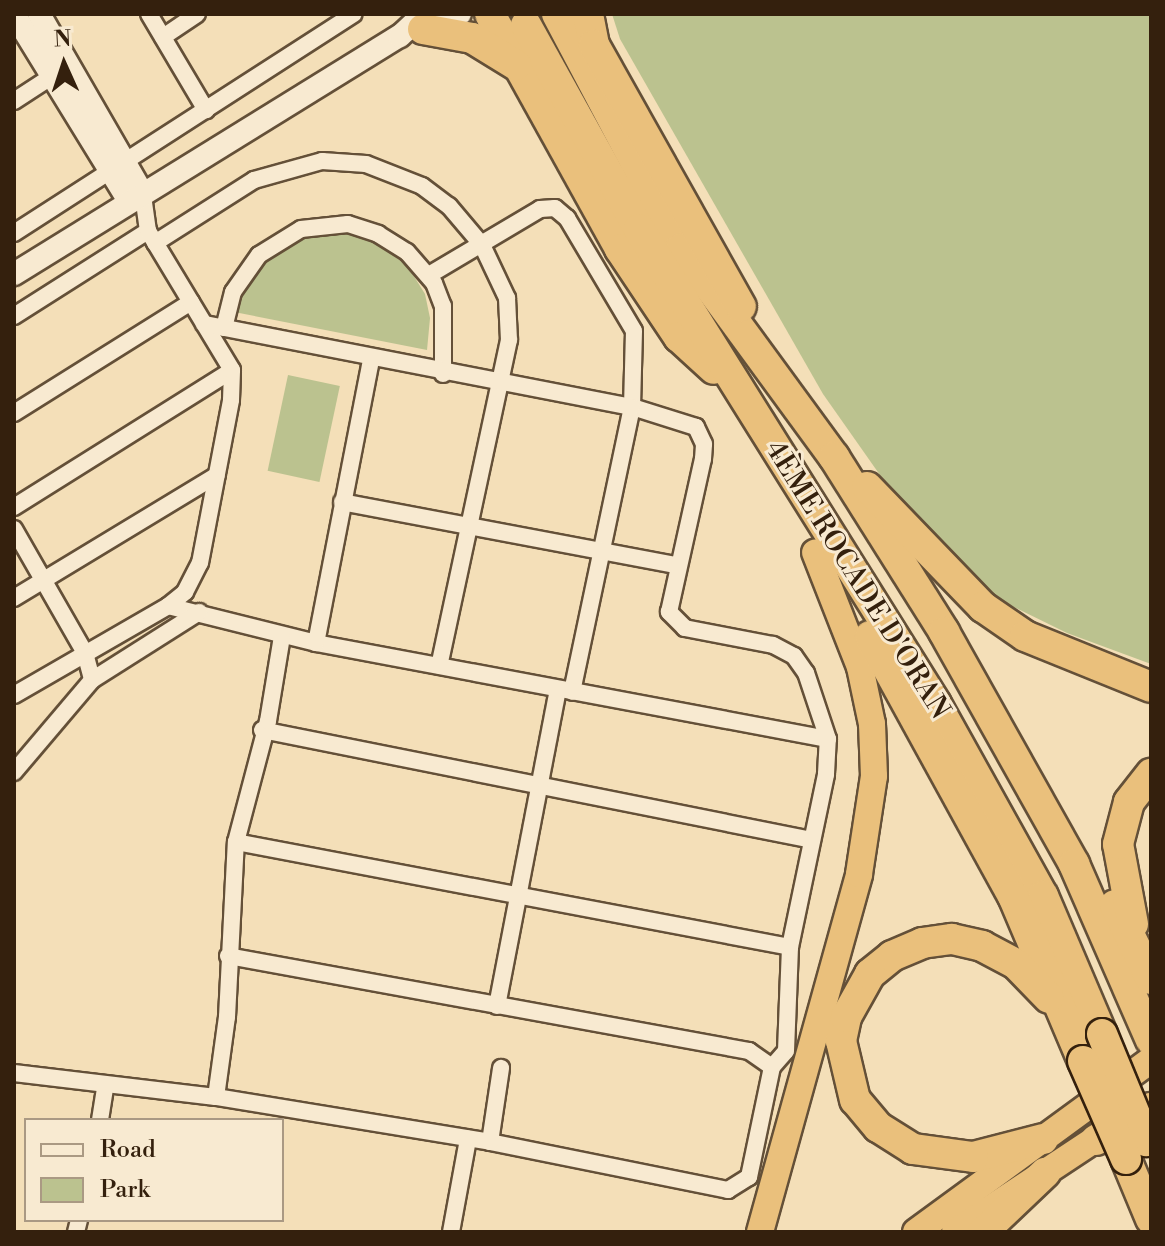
<!DOCTYPE html>
<html>
<head>
<meta charset="utf-8">
<style>
	body { margin:0 }
	#map { position:relative; width:1165px; height:1246px; overflow:hidden; background:#f4dfb8; font-family:"Libre Bodoni",serif }
	div>[style] { position:absolute }
	.green>* { inset:0; background:#bbc28f; transform-origin:0 0 }
	.roads { filter:drop-shadow(2px 0 #645038) drop-shadow(-2px 0 #645038) drop-shadow(0 2px #645038) drop-shadow(0 -2px #645038) }
	.minor>* { height:16px; margin:-8px; padding:0 8px; transform-origin:8px; border-radius:8px; background:#f8ead1 }
	.secondary>* { height:22px; margin:-11px; padding:0 11px; transform-origin:11px; border-radius:11px; background:#f8ead1 }
	.trunk>* { height:26px; margin:-13px; padding:0 13px; transform-origin:13px; border-radius:13px; background:#eac07c }
	.motorway>* { height:30px; margin:-15px; padding:0 15px; transform-origin:15px; border-radius:15px; background:#eac07c }
	.bridges { filter:drop-shadow(2px 0 #34200d) drop-shadow(-2px 0 #34200d) drop-shadow(0 2px #34200d) drop-shadow(0 -2px #34200d) }
	.motorway-bridge>* { height:30px; margin:-15px; padding:0 15px; transform-origin:15px; border-radius:15px; background:#eac07c }
	span { translate:-50% -50%; white-space:nowrap; text-align:center; line-height:1.15; -webkit-text-stroke:6px #f8ead1; paint-order:stroke }
	.street-label { font-size:28px; color:#34200d }
	.frame { position:absolute; inset:0; border:16px solid #34200d; pointer-events:none }
	.legend { position:absolute; left:24px; top:1118px; width:260px; height:104px; box-sizing:border-box; background:#f8ead1; border:2px solid #aa9983; margin:0; padding:10px 14px; list-style:none; font-size:24px; color:#34200d }
	.legend li { display:flex; align-items:center; gap:16px; height:40px }
	.legend b { width:40px; border:2px solid #aa9983 }
	.north { position:absolute; left:24px; top:24px; width:80px; height:80px; -webkit-text-stroke:6px #f8ead1; paint-order:stroke; rotate:357deg; font-size:22px; font-weight:700; line-height:32px; text-align:center; color:#34200d }
	.north::after { content:''; display:block; margin:auto; width:28px; height:36px; background:#34200d; clip-path:polygon(50% 0,100% 100%,50% 72%,0 100%) }
</style>
</head>
<body>
<div id="map">
	<div class="green">
		<div style="clip-path:polygon(612px 14px,1151px 14px,1151px 664px,1067px 633px,983px 592px,906px 512px,823px 394px,620px 39px)"></div>
		<div style="clip-path:polygon(323px 228px,363px 234px,407px 265px,425px 294px,430px 318px,427px 350px,229px 311px,272px 247px)"></div>
		<div style="left:288px;top:375px;width:53px;height:98px;rotate:12deg"></div>
	</div>
	<div class="roads">
		<div class="minor">
			<div style="left:149px;top:14px;width:112px;rotate:59.3deg"></div>
			<div style="left:163px;top:37px;width:41px;rotate:-34.1deg"></div>
			<div style="left:14px;top:101px;width:55px;rotate:-33.1deg"></div>
			<div style="left:14px;top:233px;width:404px;rotate:-32.8deg"></div>
			<div style="left:155px;top:243px;width:117px;rotate:-32.5deg"></div>
			<div style="left:254px;top:180px;width:71px;rotate:-15.6deg"></div>
			<div style="left:322px;top:161px;width:44px;rotate:3.9deg"></div>
			<div style="left:366px;top:164px;width:60px;rotate:21.4deg"></div>
			<div style="left:422px;top:186px;width:34px;rotate:37deg"></div>
			<div style="left:449px;top:206px;width:51px;rotate:49.8deg"></div>
			<div style="left:482px;top:245px;width:59px;rotate:64.7deg"></div>
			<div style="left:507px;top:298px;width:42px;rotate:87.3deg"></div>
			<div style="left:509px;top:340px;width:333px;rotate:102.1deg"></div>
			<div style="left:429px;top:275px;width:129px;rotate:-30.7deg"></div>
			<div style="left:540px;top:209px;width:15px;rotate:-4deg"></div>
			<div style="left:555px;top:208px;width:16px;rotate:40deg"></div>
			<div style="left:567px;top:218px;width:131px;rotate:59.3deg"></div>
			<div style="left:634px;top:331px;width:76px;rotate:91.5deg"></div>
			<div style="left:632px;top:407px;width:291px;rotate:101.9deg"></div>
			<div style="left:14px;top:316px;width:159px;rotate:-32.4deg"></div>
			<div style="left:224px;top:328px;width:37px;rotate:-76deg"></div>
			<div style="left:233px;top:292px;width:45px;rotate:-54.9deg"></div>
			<div style="left:259px;top:255px;width:49px;rotate:-31.8deg"></div>
			<div style="left:301px;top:229px;width:47px;rotate:-6.1deg"></div>
			<div style="left:348px;top:224px;width:32px;rotate:18deg"></div>
			<div style="left:378px;top:234px;width:34px;rotate:32deg"></div>
			<div style="left:407px;top:252px;width:41px;rotate:48.9deg"></div>
			<div style="left:434px;top:283px;width:25px;rotate:69deg"></div>
			<div style="left:443px;top:306px;width:68px;rotate:90deg"></div>
			<div style="left:14px;top:413px;width:209px;rotate:-32.1deg"></div>
			<div style="left:342px;top:502px;width:340px;rotate:10.7deg"></div>
			<div style="left:14px;top:507px;width:257px;rotate:-32.1deg"></div>
			<div style="left:14px;top:529px;width:143px;rotate:60.2deg"></div>
			<div style="left:85px;top:653px;width:28px;rotate:75deg"></div>
			<div style="left:14px;top:598px;width:237px;rotate:-31.2deg"></div>
			<div style="left:168px;top:606px;width:153px;rotate:14deg"></div>
			<div style="left:316px;top:643px;width:521px;rotate:10.62deg"></div>
			<div style="left:316px;top:643px;width:289px;rotate:-79deg"></div>
			<div style="left:14px;top:695px;width:178px;rotate:-30deg"></div>
			<div style="left:168px;top:606px;width:22px;rotate:-39deg"></div>
			<div style="left:185px;top:592px;width:33px;rotate:-63deg"></div>
			<div style="left:200px;top:563px;width:166px;rotate:-79.2deg"></div>
			<div style="left:231px;top:400px;width:30px;rotate:-88deg"></div>
			<div style="left:232px;top:370px;width:162px;rotate:-121.1deg"></div>
			<div style="left:148px;top:231px;width:37px;rotate:-98deg"></div>
			<div style="left:262px;top:730px;width:561px;rotate:11.31deg"></div>
			<div style="left:14px;top:772px;width:121px;rotate:-49.7deg"></div>
			<div style="left:92px;top:680px;width:127px;rotate:-32.4deg"></div>
			<div style="left:236px;top:842px;width:564px;rotate:10.73deg"></div>
			<div style="left:228px;top:956px;width:530px;rotate:10.33deg"></div>
			<div style="left:749px;top:1051px;width:28px;rotate:35deg"></div>
			<div style="left:497px;top:1006px;width:322px;rotate:-79.1deg"></div>
			<div style="left:14px;top:1073px;width:203px;rotate:6.8deg"></div>
			<div style="left:216px;top:1097px;width:278px;rotate:9.3deg"></div>
			<div style="left:490px;top:1142px;width:243px;rotate:11.4deg"></div>
			<div style="left:728px;top:1190px;width:25px;rotate:-32deg"></div>
			<div style="left:749px;top:1177px;width:112px;rotate:-78.2deg"></div>
			<div style="left:772px;top:1067px;width:21px;rotate:-49deg"></div>
			<div style="left:786px;top:1051px;width:104px;rotate:-87.8deg"></div>
			<div style="left:790px;top:947px;width:177px;rotate:-78.2deg"></div>
			<div style="left:826px;top:774px;width:35px;rotate:-87deg"></div>
			<div style="left:828px;top:739px;width:70px;rotate:-108.4deg"></div>
			<div style="left:806px;top:673px;width:21px;rotate:-125deg"></div>
			<div style="left:794px;top:656px;width:24px;rotate:-152deg"></div>
			<div style="left:773px;top:645px;width:90px;rotate:-169.1deg"></div>
			<div style="left:685px;top:628px;width:23px;rotate:-135deg"></div>
			<div style="left:669px;top:612px;width:157px;rotate:-77.5deg"></div>
			<div style="left:703px;top:459px;width:15px;rotate:-86deg"></div>
			<div style="left:704px;top:444px;width:19px;rotate:-115deg"></div>
			<div style="left:696px;top:427px;width:67px;rotate:-162.6deg"></div>
			<div style="left:632px;top:407px;width:436px;rotate:-169deg"></div>
			<div style="left:216px;top:1097px;width:81px;rotate:-82.2deg"></div>
			<div style="left:227px;top:1017px;width:175px;rotate:-87.1deg"></div>
			<div style="left:236px;top:842px;width:125px;rotate:-75.2deg"></div>
			<div style="left:268px;top:721px;width:86px;rotate:-80.6deg"></div>
			<div style="left:100px;top:1120px;width:36px;rotate:-81deg"></div>
			<div style="left:490px;top:1142px;width:75px;rotate:-81.5deg"></div>
			<div style="left:76px;top:1232px;width:12px;rotate:-76deg"></div>
			<div style="left:451px;top:1232px;width:95px;rotate:-79.6deg"></div>
		</div>
		<div class="secondary">
			<div style="left:14px;top:14px;width:220px;rotate:58.4deg"></div>
			<div style="left:39px;top:14px;width:208px;rotate:60deg"></div>
			<div style="left:424px;top:29px;width:39px;rotate:-23deg"></div>
			<div style="left:14px;top:274px;width:453px;rotate:-31.7deg"></div>
			<div style="left:400px;top:36px;width:33px;rotate:-43deg"></div>
		</div>
		<div class="trunk">
			<div style="left:760px;top:1232px;width:371px;rotate:-74.5deg"></div>
			<div style="left:859px;top:874px;width:99px;rotate:-81.3deg"></div>
			<div style="left:874px;top:776px;width:52px;rotate:-92.2deg"></div>
			<div style="left:872px;top:724px;width:58px;rotate:-101.9deg"></div>
			<div style="left:860px;top:667px;width:123px;rotate:-111.4deg"></div>
			<div style="left:916px;top:1232px;width:291px;rotate:-36.2deg"></div>
			<div style="left:955px;top:1232px;width:188px;rotate:-33.5deg"></div>
		</div>
		<div class="motorway">
			<div style="left:490px;top:14px;width:269px;rotate:61deg"></div>
			<div style="left:620px;top:249px;width:106px;rotate:56.2deg"></div>
			<div style="left:679px;top:337px;width:47px;rotate:42.4deg"></div>
			<div style="left:557px;top:14px;width:265px;rotate:62.1deg"></div>
			<div style="left:681px;top:248px;width:259px;rotate:53.8deg"></div>
			<div style="left:834px;top:457px;width:207px;rotate:57.8deg"></div>
			<div style="left:944px;top:632px;width:266px;rotate:60.7deg"></div>
			<div style="left:1074px;top:864px;width:192px;rotate:66.4deg"></div>
			<div style="left:588px;top:14px;width:32px;rotate:79deg"></div>
			<div style="left:526px;top:25px;width:233px;rotate:61deg"></div>
			<div style="left:639px;top:229px;width:560px;rotate:57.98deg"></div>
			<div style="left:936px;top:704px;width:220px;rotate:60.9deg"></div>
			<div style="left:1043px;top:896px;width:150px;rotate:66.9deg"></div>
			<div style="left:423px;top:29px;width:50px;rotate:10.4deg"></div>
			<div style="left:472px;top:38px;width:52px;rotate:31.5deg"></div>
			<div style="left:594px;top:45px;width:300px;rotate:60.7deg"></div>
			<div style="left:867px;top:487px;width:167px;rotate:46deg"></div>
			<div style="left:983px;top:607px;width:51px;rotate:34.6deg"></div>
			<div style="left:1025px;top:636px;width:136px;rotate:22deg"></div>
			<div style="left:870px;top:636px;width:297px;rotate:61.2deg"></div>
			<div style="left:1013px;top:896px;width:179px;rotate:67deg"></div>
			<div style="left:1115px;top:905px;width:82px;rotate:64.1deg"></div>
			<div style="left:1133px;top:924px;width:81px;rotate:-100.6deg"></div>
			<div style="left:1118px;top:844px;width:43px;rotate:-75.3deg"></div>
			<div style="left:1129px;top:802px;width:36px;rotate:-52deg"></div>
			<div style="left:1043px;top:1139px;width:72px;rotate:165.6deg"></div>
			<div style="left:973px;top:1157px;width:61px;rotate:-172.4deg"></div>
			<div style="left:913px;top:1149px;width:41px;rotate:-147.8deg"></div>
			<div style="left:878px;top:1127px;width:35px;rotate:-130deg"></div>
			<div style="left:855px;top:1100px;width:61px;rotate:-103.3deg"></div>
			<div style="left:841px;top:1041px;width:25px;rotate:-78deg"></div>
			<div style="left:846px;top:1017px;width:49px;rotate:-60.8deg"></div>
			<div style="left:870px;top:974px;width:28px;rotate:-39deg"></div>
			<div style="left:892px;top:956px;width:33px;rotate:-23deg"></div>
			<div style="left:922px;top:943px;width:30px;rotate:-8deg"></div>
			<div style="left:952px;top:939px;width:31px;rotate:13deg"></div>
			<div style="left:982px;top:946px;width:38px;rotate:28deg"></div>
			<div style="left:1016px;top:964px;width:47px;rotate:45.9deg"></div>
			<div style="left:1096px;top:1140px;width:64px;rotate:-30.2deg"></div>
			<div style="left:1126px;top:1159px;width:65px;rotate:67.4deg"></div>
			<div style="left:983px;top:1232px;width:86px;rotate:-43.6deg"></div>
		</div>
	</div>
	<div class="bridges">
		<div class="motorway-bridge">
			<div style="left:1102px;top:1034px;width:116px;rotate:67.6deg"></div>
			<div style="left:1083px;top:1061px;width:107px;rotate:66.3deg"></div>
		</div>
	</div>
	<div class="street-label">
		<span style="left:857px;top:580px;rotate:58deg">4ÈME ROCADE D'ORAN</span>
	</div>
	<div class="frame"></div>
	<ul class="legend">
	<li><b style="height:10px;background:#f8ead1"></b>Road</li>
	<li><b style="height:22px;background:#bbc28f"></b>Park</li>
	</ul>
	<div class="north">N</div>
</div>
</body>
</html>
